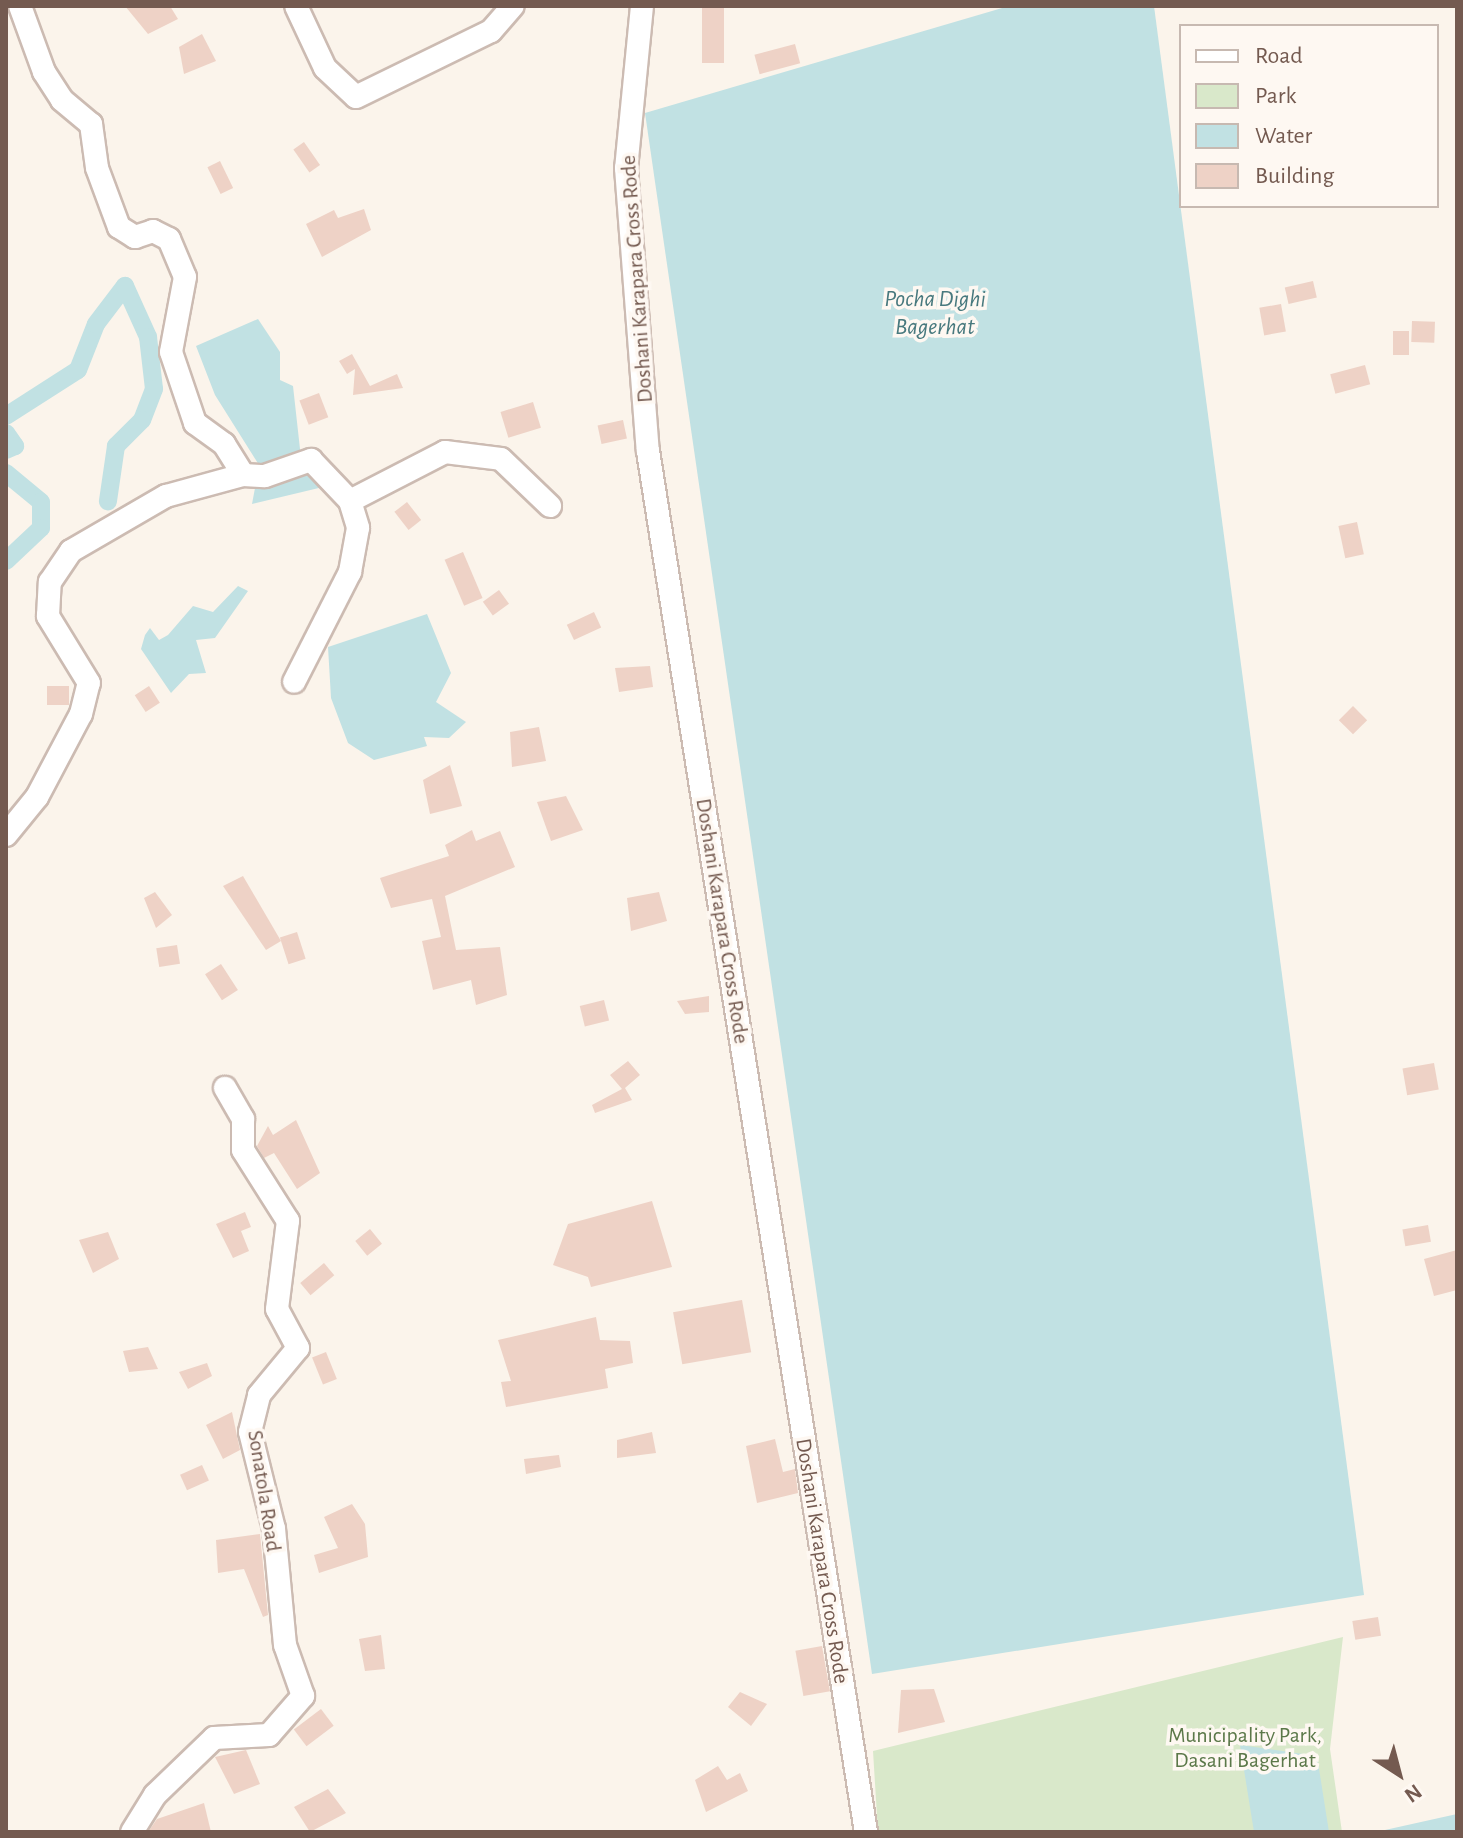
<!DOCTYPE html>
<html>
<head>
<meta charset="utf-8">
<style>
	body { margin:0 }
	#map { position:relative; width:1463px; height:1838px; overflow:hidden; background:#fbf4eb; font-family:"Alegreya Sans",sans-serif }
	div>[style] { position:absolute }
	.green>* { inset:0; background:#d9e8ca }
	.water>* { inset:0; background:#c1e1e3 }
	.canal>* { height:18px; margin:-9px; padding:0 9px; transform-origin:9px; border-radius:9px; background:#c1e1e3 }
	.building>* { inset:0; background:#eed2c6; transform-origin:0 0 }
	.roads { filter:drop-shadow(2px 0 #ccbbb2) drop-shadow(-2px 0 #ccbbb2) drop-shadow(0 2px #ccbbb2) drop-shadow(0 -2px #ccbbb2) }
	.minor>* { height:22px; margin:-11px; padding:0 11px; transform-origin:11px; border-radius:11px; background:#fff }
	span { translate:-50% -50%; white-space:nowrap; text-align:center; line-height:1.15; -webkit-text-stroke:7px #fef8f2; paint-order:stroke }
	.street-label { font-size:22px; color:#745a50 }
	.park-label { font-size:22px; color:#5b7849 }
	.water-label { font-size:24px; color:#48797e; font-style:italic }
	.frame { position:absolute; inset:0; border:8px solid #745a50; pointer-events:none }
	.legend { position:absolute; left:1179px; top:24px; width:260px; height:184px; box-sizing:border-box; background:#fef8f2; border:2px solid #c7b9b1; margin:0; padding:10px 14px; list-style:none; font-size:24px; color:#745a50 }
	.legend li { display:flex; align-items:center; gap:16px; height:40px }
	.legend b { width:40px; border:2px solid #c7b9b1 }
	.north { position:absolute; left:1359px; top:1734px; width:80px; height:80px; -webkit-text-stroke:6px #fef8f2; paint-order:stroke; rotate:144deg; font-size:22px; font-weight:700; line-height:32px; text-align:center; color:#745a50 }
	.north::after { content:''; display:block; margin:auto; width:28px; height:36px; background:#745a50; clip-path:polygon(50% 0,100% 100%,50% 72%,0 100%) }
</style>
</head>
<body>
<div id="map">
	<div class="green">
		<div style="clip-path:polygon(1343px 1637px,1330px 1749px,1342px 1832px,878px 1832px,873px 1751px)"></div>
	</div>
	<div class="water">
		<div style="clip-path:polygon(1009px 6px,1154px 6px,1364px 1595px,872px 1674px,645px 113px)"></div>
		<div style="clip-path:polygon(258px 319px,280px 352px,280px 380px,293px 386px,301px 458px,264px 473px,215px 395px,196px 346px)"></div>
		<div style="clip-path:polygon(302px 467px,323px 487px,252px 504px,255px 488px)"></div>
		<div style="clip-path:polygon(238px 586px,248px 591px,215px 638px,196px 640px,206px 673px,189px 674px,171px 693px,141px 649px,145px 635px,150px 628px,159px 640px,168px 635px,193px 606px,213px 612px)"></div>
		<div style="clip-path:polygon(427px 614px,451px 673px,436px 702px,466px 722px,449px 738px,424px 737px,427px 746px,374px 760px,348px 743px,331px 698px,328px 647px)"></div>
		<div style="clip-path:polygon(1240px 1745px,1317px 1756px,1329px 1832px,1254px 1832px)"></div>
		<div style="clip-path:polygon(1457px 1814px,1457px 1832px,1376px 1832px)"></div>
	</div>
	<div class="canal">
		<div style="left:6px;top:416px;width:85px;rotate:-32.6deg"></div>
		<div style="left:78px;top:370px;width:49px;rotate:-68.6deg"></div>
		<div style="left:96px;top:324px;width:48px;rotate:-52.7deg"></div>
		<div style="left:125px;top:286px;width:56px;rotate:65.7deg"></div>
		<div style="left:148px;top:337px;width:52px;rotate:83.4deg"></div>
		<div style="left:154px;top:389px;width:33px;rotate:111deg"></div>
		<div style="left:142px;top:420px;width:37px;rotate:135deg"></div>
		<div style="left:116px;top:446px;width:56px;rotate:98.3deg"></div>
		<div style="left:6px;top:433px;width:16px;rotate:55deg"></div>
		<div style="left:15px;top:446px;width:10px;rotate:156deg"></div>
		<div style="left:6px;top:473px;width:45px;rotate:39.6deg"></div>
		<div style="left:41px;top:502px;width:26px;rotate:90deg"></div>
		<div style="left:41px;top:528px;width:48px;rotate:136.7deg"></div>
	</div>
	<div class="building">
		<div style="clip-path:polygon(125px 6px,170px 6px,178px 19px,148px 34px)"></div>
		<div style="left:702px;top:6px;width:22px;height:57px"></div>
		<div style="clip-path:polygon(202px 34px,216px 61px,184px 74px,179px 47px)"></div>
		<div style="left:795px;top:44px;width:20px;height:42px;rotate:75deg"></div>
		<div style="left:304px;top:142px;width:28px;height:13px;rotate:55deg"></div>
		<div style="left:220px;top:161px;width:30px;height:14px;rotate:64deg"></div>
		<div style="clip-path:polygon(364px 209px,371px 230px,322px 257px,306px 224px,334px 210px,338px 218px)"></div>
		<div style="left:1313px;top:281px;width:17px;height:29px;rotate:77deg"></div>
		<div style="left:1281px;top:304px;width:28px;height:22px;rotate:80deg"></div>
		<div style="left:1412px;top:321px;width:23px;height:21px;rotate:2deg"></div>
		<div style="left:1393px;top:331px;width:16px;height:24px"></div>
		<div style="clip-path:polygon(352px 354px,370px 386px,397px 374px,403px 388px,353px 395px,355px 369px,347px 374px,339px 361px)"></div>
		<div style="left:1365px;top:365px;width:20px;height:36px;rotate:75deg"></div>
		<div style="left:319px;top:393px;width:26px;height:21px;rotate:69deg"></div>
		<div style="left:533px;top:402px;width:27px;height:34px;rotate:73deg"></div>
		<div style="left:623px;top:420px;width:19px;height:26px;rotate:78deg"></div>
		<div style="left:407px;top:502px;width:23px;height:16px;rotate:52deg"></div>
		<div style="left:1357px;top:522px;width:33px;height:19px;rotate:78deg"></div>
		<div style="left:463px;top:552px;width:50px;height:20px;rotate:67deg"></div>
		<div style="left:499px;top:590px;width:17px;height:20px;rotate:54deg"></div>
		<div style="left:594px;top:612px;width:17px;height:30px;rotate:65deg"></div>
		<div style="clip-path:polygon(650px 666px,653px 687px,619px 692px,615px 668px)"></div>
		<div style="left:69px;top:686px;width:19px;height:22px;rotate:90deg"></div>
		<div style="left:149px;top:686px;width:20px;height:17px;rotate:57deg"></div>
		<div style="left:1353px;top:706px;width:20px;height:20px;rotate:45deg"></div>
		<div style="clip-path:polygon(539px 727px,546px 761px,512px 767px,510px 732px)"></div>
		<div style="clip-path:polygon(450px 765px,462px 806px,430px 814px,423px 780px)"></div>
		<div style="clip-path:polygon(566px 796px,583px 830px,551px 841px,537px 802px)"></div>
		<div style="clip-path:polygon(472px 830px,476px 841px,500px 831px,515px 867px,445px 896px,456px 950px,500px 947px,507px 995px,476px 1005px,471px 980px,433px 990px,422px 941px,441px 937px,432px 899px,391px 908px,380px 878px,449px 856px,445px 845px)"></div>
		<div style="clip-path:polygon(243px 876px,281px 941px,266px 950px,223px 886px)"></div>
		<div style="clip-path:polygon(155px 892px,172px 915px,156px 928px,144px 898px)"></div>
		<div style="clip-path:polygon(659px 892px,667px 921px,631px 931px,627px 898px)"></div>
		<div style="left:297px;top:932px;width:28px;height:18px;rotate:72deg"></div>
		<div style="left:177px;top:945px;width:19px;height:21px;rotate:81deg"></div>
		<div style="left:221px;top:964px;width:31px;height:19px;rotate:57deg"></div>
		<div style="clip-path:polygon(709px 996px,709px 1012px,685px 1014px,677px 1001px)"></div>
		<div style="left:604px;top:1000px;width:21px;height:25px;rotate:76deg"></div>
		<div style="clip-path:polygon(628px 1061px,640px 1075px,625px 1088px,632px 1100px,595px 1113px,592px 1105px,622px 1089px,610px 1075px)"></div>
		<div style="left:1434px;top:1063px;width:27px;height:32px;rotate:80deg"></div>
		<div style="clip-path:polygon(296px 1120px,320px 1173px,297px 1189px,274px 1153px,264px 1158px,257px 1146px,268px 1126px,273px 1135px)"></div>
		<div style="clip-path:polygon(652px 1201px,672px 1267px,591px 1287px,588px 1277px,553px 1265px,568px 1224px)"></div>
		<div style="clip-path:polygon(245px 1212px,251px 1227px,241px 1231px,249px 1251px,233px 1258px,216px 1224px)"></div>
		<div style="left:1428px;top:1225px;width:17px;height:26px;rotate:80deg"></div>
		<div style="left:370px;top:1229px;width:19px;height:19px;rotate:51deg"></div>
		<div style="clip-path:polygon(108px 1232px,119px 1259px,93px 1273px,79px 1240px)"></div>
		<div style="clip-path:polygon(1457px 1250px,1457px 1290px,1434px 1296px,1424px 1259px)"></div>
		<div style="left:324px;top:1263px;width:16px;height:31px;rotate:50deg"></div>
		<div style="left:742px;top:1300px;width:53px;height:70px;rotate:80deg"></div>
		<div style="clip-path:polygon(596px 1317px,600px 1340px,630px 1341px,633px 1363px,605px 1369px,608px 1388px,506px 1407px,501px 1382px,511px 1381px,498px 1340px)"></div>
		<div style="clip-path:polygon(148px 1347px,158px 1369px,129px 1372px,123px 1351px)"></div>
		<div style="left:326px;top:1352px;width:29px;height:15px;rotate:68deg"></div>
		<div style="clip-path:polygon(207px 1363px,212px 1376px,188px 1389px,179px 1372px)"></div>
		<div style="clip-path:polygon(232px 1412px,240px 1450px,223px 1459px,206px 1425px)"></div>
		<div style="clip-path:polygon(652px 1432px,656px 1453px,617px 1458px,617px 1440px)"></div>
		<div style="clip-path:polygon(775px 1439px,783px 1472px,795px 1469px,798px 1493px,757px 1503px,746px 1446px)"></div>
		<div style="clip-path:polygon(559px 1455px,561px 1467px,526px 1474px,524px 1459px)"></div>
		<div style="left:202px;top:1465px;width:17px;height:24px;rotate:66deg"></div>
		<div style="clip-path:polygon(352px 1504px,365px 1524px,368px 1557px,319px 1573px,314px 1555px,338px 1548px,324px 1517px)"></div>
		<div style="clip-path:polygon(260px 1534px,268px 1615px,263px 1617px,244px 1569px,218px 1573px,216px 1540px)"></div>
		<div style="left:1378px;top:1617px;width:19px;height:26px;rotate:81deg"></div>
		<div style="clip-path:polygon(381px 1635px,385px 1669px,365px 1671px,359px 1639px)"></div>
		<div style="left:822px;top:1646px;width:46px;height:27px;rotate:80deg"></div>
		<div style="clip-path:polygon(934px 1689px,945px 1722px,898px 1733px,901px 1690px)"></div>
		<div style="clip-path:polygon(740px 1692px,767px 1704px,751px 1726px,728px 1707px)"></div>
		<div style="left:321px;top:1709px;width:21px;height:34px;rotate:53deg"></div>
		<div style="clip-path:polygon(246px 1750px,260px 1784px,234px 1794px,215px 1757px)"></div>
		<div style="clip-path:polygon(718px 1766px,727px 1780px,740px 1773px,748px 1791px,706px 1812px,695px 1780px)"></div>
		<div style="clip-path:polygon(328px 1789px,346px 1813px,310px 1832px,294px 1807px)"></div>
		<div style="clip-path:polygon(204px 1803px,211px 1832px,148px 1832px,157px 1819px)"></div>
	</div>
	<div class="roads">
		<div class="minor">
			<div style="left:20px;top:6px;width:70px;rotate:70deg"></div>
			<div style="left:44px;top:72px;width:33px;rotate:57deg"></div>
			<div style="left:62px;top:100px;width:38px;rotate:40deg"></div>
			<div style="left:91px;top:124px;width:44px;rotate:82.2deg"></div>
			<div style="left:97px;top:168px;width:63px;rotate:69.6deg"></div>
			<div style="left:119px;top:227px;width:19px;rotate:32deg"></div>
			<div style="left:135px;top:237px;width:19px;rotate:-18deg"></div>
			<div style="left:153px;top:231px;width:18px;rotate:27deg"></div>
			<div style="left:169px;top:239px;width:41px;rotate:67.2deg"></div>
			<div style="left:185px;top:277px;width:76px;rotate:100.6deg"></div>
			<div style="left:171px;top:352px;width:75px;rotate:71.3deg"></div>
			<div style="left:195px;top:423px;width:36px;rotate:36deg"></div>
			<div style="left:224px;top:444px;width:36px;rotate:58deg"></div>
			<div style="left:243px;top:475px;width:22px;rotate:3deg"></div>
			<div style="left:265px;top:476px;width:49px;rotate:-19.2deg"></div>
			<div style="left:311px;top:460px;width:57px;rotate:46.4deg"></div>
			<div style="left:350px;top:501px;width:28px;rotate:73deg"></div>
			<div style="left:358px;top:528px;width:45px;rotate:100.3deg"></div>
			<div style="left:350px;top:572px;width:123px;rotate:117deg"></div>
			<div style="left:296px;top:6px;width:68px;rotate:64.9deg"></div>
			<div style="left:325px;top:68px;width:42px;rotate:43.1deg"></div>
			<div style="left:356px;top:97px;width:150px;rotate:-26.1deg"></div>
			<div style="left:491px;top:31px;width:33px;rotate:-49deg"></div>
			<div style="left:642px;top:6px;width:163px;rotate:95.6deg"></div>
			<div style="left:626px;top:168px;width:284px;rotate:85.6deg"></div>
			<div style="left:648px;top:451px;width:1398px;rotate:81.03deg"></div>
			<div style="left:350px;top:501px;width:107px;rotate:-27.3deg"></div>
			<div style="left:445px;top:452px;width:56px;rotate:7.1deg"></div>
			<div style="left:501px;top:459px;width:68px;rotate:43.8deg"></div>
			<div style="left:6px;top:835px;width:49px;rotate:-50.8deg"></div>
			<div style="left:37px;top:797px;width:94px;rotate:-62.1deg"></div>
			<div style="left:81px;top:714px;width:32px;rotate:-76deg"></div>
			<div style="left:89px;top:683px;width:79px;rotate:-121.5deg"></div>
			<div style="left:48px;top:616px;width:34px;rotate:-87deg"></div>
			<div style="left:50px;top:582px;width:37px;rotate:-56deg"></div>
			<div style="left:71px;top:551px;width:110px;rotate:-30.1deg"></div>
			<div style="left:166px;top:496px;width:80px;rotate:-15.3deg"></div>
			<div style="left:132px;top:1832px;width:44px;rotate:-58.1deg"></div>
			<div style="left:155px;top:1795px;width:82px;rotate:-44deg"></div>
			<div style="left:214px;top:1738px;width:55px;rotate:-3.1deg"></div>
			<div style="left:269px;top:1735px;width:52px;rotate:-48.9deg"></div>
			<div style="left:303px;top:1696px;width:54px;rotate:-109.4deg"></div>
			<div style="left:285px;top:1645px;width:117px;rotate:-95.4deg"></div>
			<div style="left:274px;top:1529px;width:100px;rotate:-103.9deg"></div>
			<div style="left:250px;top:1432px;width:38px;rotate:-76deg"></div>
			<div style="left:259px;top:1395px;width:61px;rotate:-50.3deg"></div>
			<div style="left:298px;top:1348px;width:44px;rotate:-118.3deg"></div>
			<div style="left:277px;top:1309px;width:89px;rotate:-82.9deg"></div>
			<div style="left:288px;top:1221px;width:84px;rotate:-122.4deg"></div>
			<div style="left:243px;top:1150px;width:31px;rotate:-90deg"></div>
			<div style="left:243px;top:1119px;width:36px;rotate:-120deg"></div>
		</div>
	</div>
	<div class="street-label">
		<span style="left:637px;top:279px;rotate:-94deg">Doshani Karapara Cross Rode</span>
		<span style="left:722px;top:921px;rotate:81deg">Doshani Karapara Cross Rode</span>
		<span style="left:264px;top:1491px;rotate:81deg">Sonatola Road</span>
		<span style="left:822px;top:1561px;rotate:81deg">Doshani Karapara Cross Rode</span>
	</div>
	<div class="park-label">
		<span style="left:1245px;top:1748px">Municipality Park,<br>Dasani Bagerhat</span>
	</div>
	<div class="water-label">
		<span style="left:935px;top:314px">Pocha Dighi<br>Bagerhat</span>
	</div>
	<div class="frame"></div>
	<ul class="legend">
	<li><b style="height:10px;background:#fff"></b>Road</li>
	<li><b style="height:22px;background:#d9e8ca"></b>Park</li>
	<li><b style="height:22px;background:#c1e1e3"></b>Water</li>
	<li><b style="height:22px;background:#eed2c6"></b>Building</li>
	</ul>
	<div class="north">N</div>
</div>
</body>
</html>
